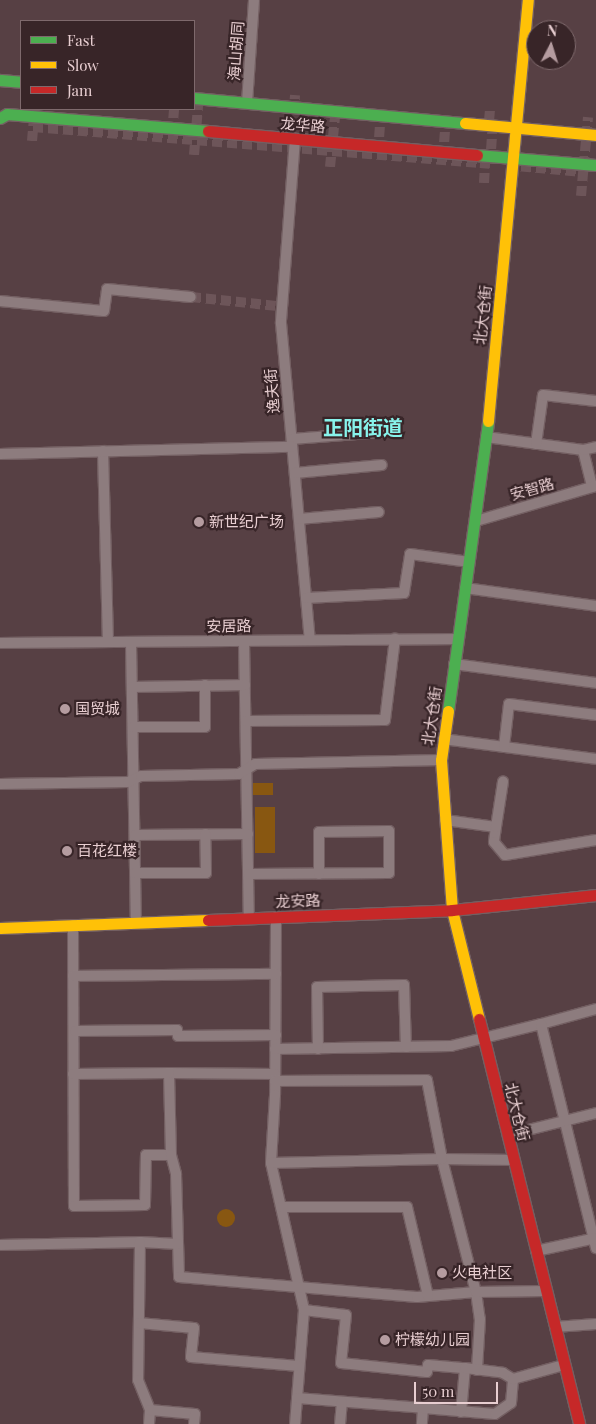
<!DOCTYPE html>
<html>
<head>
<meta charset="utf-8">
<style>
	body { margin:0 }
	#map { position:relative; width:596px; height:1424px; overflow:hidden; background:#574044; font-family:"Playfair Display","Noto Sans SC",serif }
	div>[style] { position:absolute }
	.green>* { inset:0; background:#885711; transform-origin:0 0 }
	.round { border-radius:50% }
	.street-tunnel>* { height:10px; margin-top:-5px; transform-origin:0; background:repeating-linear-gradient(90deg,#6d5559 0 10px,transparent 0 15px) }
	.roads { filter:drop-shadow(1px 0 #735f62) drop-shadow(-1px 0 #735f62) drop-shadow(0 1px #735f62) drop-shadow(0 -1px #735f62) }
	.street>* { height:10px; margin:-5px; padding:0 5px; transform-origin:5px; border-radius:5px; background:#8d7c7e }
	.fast>* { height:11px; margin:-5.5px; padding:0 5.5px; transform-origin:5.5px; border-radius:5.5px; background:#4caf50 }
	.slow>* { height:11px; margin:-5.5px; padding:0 5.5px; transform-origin:5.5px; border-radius:5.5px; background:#ffc107 }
	.jam>* { height:11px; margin:-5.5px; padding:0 5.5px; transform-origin:5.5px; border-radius:5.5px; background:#c62828 }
	.dots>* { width:14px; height:14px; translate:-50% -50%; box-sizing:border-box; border:2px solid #382528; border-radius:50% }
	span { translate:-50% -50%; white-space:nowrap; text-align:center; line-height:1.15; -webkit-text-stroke:4.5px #382528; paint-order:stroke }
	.street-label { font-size:15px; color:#e8ced1 }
	.poi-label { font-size:15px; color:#e8ced1 }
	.left { translate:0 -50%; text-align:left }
	.district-label { font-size:20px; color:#88f3eb; font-weight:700 }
	.legend { position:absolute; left:20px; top:20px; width:175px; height:90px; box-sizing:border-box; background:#382528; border:1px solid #7e696c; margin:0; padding:6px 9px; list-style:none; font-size:15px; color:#e8ced1 }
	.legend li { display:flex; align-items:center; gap:10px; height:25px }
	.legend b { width:25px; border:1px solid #7e696c }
	.north { position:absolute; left:526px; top:20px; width:50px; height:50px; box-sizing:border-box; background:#382528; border:1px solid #7e696c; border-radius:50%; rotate:5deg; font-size:14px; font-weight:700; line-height:20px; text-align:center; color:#e8ced1 }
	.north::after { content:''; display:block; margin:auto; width:18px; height:22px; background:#b59ca0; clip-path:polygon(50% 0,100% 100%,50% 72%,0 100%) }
	.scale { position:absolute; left:414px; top:1382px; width:84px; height:22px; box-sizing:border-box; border:2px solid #e8ced1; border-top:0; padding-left:6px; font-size:15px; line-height:18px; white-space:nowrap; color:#e8ced1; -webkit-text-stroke:4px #382528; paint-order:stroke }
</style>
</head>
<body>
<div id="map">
	<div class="green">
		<div style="left:253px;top:783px;width:20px;height:12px"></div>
		<div style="left:255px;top:807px;width:20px;height:46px"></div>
		<div class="round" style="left:217px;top:1209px;width:18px;height:18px"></div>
	</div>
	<div class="street-tunnel">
		<div style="left:489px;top:121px;width:11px;rotate:-85deg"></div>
		<div style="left:33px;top:127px;width:458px;rotate:4.6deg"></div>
		<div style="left:490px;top:164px;width:42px;rotate:-85.9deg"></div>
		<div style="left:172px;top:133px;width:24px;rotate:-85deg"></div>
		<div style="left:32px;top:141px;width:32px;rotate:-85deg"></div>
		<div style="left:291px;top:144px;width:49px;rotate:-85.3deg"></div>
		<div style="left:378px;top:152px;width:41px;rotate:-85.8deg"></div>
		<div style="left:194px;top:155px;width:61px;rotate:-85.3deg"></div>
		<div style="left:443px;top:157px;width:40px;rotate:-85.7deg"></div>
		<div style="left:506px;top:165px;width:77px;rotate:5.2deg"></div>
		<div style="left:330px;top:167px;width:60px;rotate:-84.3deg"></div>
		<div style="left:484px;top:183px;width:20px;rotate:-87deg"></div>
		<div style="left:581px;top:196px;width:79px;rotate:-84.9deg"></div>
		<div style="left:191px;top:297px;width:85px;rotate:6deg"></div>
	</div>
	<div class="roads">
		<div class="street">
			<div style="left:247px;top:103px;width:103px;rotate:-86.1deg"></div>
			<div style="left:295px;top:139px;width:185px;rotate:94.4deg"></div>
			<div style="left:281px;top:323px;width:318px;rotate:84.8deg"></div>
			<div style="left:0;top:301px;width:104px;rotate:5.5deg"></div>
			<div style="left:104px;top:311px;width:22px;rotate:-82deg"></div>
			<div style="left:107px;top:289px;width:84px;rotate:5.4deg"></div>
			<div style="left:486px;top:437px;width:98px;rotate:7.6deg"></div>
			<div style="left:583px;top:450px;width:38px;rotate:76deg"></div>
			<div style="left:292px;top:439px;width:91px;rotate:-4.4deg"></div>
			<div style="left:536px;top:444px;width:49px;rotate:-81.9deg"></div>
			<div style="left:543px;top:395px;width:53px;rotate:6.5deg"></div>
			<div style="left:583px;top:450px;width:13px;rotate:-13deg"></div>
			<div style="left:103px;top:451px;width:191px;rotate:88.5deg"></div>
			<div style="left:0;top:454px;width:292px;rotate:-1.4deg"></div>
			<div style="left:295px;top:473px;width:87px;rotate:-5.3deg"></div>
			<div style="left:299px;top:519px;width:80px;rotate:-5deg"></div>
			<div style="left:476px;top:521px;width:125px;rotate:-16.3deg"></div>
			<div style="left:465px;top:588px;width:132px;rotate:7.8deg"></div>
			<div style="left:306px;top:598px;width:98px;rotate:-2.9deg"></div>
			<div style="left:404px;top:593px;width:39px;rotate:-81deg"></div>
			<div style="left:410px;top:554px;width:60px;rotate:7.7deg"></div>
			<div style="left:244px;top:641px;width:277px;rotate:89deg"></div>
			<div style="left:131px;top:642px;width:281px;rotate:89deg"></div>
			<div style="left:0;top:643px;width:458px;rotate:-0.5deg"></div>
			<div style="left:454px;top:664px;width:143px;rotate:7.6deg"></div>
			<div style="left:132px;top:687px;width:113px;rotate:-1deg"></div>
			<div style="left:246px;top:721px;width:139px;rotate:-0.4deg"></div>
			<div style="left:385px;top:720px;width:82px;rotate:-83deg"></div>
			<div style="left:133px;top:727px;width:72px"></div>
			<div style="left:205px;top:727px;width:42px;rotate:-90deg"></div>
			<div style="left:443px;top:739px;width:154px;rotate:7.4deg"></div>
			<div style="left:504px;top:747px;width:43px;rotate:-83.4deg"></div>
			<div style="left:509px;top:704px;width:88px;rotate:7.2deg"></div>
			<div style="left:0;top:784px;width:128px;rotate:-0.9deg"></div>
			<div style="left:128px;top:782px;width:14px;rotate:-25deg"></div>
			<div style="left:141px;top:776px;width:98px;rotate:-1.2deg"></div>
			<div style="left:239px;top:774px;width:19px;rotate:-32deg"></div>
			<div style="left:255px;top:764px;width:186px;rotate:-1.2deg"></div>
			<div style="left:445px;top:820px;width:51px;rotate:7.8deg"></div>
			<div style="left:496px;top:827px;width:15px;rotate:98deg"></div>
			<div style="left:494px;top:842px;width:17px;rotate:50deg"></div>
			<div style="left:505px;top:855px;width:92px;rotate:-9.4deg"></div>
			<div style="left:496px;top:827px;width:46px;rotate:-81.2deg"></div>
			<div style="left:135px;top:835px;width:113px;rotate:-0.5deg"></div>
			<div style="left:135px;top:873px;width:71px"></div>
			<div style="left:206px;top:873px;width:39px;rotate:-91deg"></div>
			<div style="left:249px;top:874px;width:140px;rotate:-0.4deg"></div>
			<div style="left:389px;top:873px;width:42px;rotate:-90deg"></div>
			<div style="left:389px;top:831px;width:70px;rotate:179.2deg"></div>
			<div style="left:319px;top:832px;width:42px;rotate:90deg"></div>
			<div style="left:276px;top:917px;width:178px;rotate:90.3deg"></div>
			<div style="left:275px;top:1095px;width:68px;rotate:93.4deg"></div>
			<div style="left:271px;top:1163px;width:151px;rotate:77.3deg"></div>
			<div style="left:304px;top:1310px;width:114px;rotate:94.5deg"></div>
			<div style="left:73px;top:925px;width:281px;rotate:89.8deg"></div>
			<div style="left:74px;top:1206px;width:71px;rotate:-0.8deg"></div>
			<div style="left:145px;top:1205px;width:50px;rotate:-88.9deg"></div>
			<div style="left:146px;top:1155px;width:25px"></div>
			<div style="left:171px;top:1155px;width:82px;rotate:-91.4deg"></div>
			<div style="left:169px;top:1073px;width:106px;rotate:0.5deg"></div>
			<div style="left:73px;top:976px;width:203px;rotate:-0.6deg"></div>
			<div style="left:541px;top:1024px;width:57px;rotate:-15.3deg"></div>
			<div style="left:75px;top:1031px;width:102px;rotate:-0.6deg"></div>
			<div style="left:177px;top:1030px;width:6px;rotate:81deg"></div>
			<div style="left:178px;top:1036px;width:98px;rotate:-0.6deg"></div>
			<div style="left:275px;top:1049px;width:176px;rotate:-1deg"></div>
			<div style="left:451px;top:1046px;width:93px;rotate:-13.7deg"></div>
			<div style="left:541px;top:1024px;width:231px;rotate:76.2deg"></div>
			<div style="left:318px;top:1049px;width:62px;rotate:-90.9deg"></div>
			<div style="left:317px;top:987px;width:87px;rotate:-1.3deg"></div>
			<div style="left:404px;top:985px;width:62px;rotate:88.2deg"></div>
			<div style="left:73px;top:1074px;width:96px;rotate:-0.6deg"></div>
			<div style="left:508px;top:1135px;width:91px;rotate:-14deg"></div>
			<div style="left:171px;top:1155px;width:20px;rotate:75deg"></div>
			<div style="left:176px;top:1174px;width:103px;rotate:88.3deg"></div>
			<div style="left:179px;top:1277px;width:239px;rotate:4.8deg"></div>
			<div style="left:417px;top:1297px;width:59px;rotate:-4.8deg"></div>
			<div style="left:476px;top:1292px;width:27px;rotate:82deg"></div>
			<div style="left:480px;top:1319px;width:51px;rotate:93.4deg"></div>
			<div style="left:514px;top:1160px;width:72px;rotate:-179.2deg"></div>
			<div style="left:442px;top:1159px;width:137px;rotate:75.7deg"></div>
			<div style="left:476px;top:1292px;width:70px;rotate:-0.8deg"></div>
			<div style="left:271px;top:1163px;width:171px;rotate:-1.3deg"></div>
			<div style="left:442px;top:1159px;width:80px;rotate:-100.8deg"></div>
			<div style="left:427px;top:1080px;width:152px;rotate:179.6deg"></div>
			<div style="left:281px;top:1207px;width:126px"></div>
			<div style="left:407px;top:1207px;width:91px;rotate:76.7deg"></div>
			<div style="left:140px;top:1242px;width:38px;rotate:3deg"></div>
			<div style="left:0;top:1245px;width:140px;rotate:-1.2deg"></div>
			<div style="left:140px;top:1242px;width:138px;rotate:90.8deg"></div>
			<div style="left:138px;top:1380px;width:32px;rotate:68deg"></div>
			<div style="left:150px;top:1410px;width:14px;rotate:94deg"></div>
			<div style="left:536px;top:1251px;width:61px;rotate:-12.2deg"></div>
			<div style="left:304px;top:1310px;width:42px;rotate:6.8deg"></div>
			<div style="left:346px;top:1315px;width:48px;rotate:95.9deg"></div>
			<div style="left:341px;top:1363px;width:86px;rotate:6deg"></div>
			<div style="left:427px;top:1372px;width:7px;rotate:-82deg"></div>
			<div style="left:428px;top:1365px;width:37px;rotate:5deg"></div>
			<div style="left:139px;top:1323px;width:55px;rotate:5.2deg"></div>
			<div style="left:194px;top:1328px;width:29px;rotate:96deg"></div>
			<div style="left:191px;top:1357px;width:108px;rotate:4.8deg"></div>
			<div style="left:555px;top:1327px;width:41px;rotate:-4.2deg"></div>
			<div style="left:297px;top:1398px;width:126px;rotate:4.5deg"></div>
			<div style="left:423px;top:1408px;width:16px;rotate:94deg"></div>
			<div style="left:423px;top:1408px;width:72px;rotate:4.8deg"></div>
			<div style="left:495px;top:1414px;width:19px;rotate:-35deg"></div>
			<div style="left:511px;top:1403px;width:24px;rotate:-85deg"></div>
			<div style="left:150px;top:1410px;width:45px;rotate:5.1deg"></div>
			<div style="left:195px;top:1414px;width:10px;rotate:96deg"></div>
			<div style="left:461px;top:1412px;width:44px;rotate:-84.8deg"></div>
			<div style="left:465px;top:1368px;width:38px;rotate:7deg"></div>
			<div style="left:503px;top:1373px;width:12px;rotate:31deg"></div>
			<div style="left:513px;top:1379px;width:53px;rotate:-15.4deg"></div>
			<div style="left:340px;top:1424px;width:22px;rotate:-85deg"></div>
		</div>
		<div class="fast">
			<div style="left:0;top:80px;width:21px;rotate:5deg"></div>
			<div style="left:194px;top:98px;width:272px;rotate:5.3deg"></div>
			<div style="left:0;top:118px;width:8px;rotate:-30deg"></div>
			<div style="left:7px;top:114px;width:202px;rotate:4.8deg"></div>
			<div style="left:477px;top:155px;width:119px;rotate:4.8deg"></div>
			<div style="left:448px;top:711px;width:293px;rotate:-82.1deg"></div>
		</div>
		<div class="slow">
			<div style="left:465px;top:123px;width:132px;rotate:5.2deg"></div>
			<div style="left:488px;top:421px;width:423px;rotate:-84.6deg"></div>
			<div style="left:448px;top:711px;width:49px;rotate:98.1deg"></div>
			<div style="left:441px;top:760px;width:150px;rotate:85.8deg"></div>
			<div style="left:452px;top:910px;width:112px;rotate:76.1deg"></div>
			<div style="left:0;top:928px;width:208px;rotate:-2.2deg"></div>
		</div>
		<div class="jam">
			<div style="left:208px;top:131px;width:270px;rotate:5.1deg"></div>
			<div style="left:208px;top:920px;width:244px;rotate:-2.3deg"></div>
			<div style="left:452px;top:910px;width:145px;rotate:-5.9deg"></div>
			<div style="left:479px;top:1019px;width:417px;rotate:76.1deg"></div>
		</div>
	</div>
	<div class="dots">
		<div style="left:199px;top:522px;background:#b59ca0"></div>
		<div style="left:65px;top:709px;background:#b59ca0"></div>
		<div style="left:67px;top:851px;background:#b59ca0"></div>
		<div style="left:442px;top:1273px;background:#b59ca0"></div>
		<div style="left:385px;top:1340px;background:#b59ca0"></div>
	</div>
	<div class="street-label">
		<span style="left:236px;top:51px;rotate:-86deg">海山胡同</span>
		<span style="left:303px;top:125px;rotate:5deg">龙华路</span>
		<span style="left:483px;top:315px;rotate:-84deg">北大仓街</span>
		<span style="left:272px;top:391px;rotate:-95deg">逸夫街</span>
		<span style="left:532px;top:489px;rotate:-16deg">安智路</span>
		<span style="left:229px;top:626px;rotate:-1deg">安居路</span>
		<span style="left:432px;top:716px;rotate:-82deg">北大仓街</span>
		<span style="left:298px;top:901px;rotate:-2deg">龙安路</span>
		<span style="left:517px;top:1112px;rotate:76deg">北大仓街</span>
	</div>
	<div class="poi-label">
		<span class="left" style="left:209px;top:522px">新世纪广场</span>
		<span class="left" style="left:75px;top:709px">国贸城</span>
		<span class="left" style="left:77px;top:851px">百花红楼</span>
		<span class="left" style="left:452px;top:1273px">火电社区</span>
		<span class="left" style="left:395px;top:1340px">柠檬幼儿园</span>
	</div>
	<div class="district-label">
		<span style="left:363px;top:426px">正阳街道</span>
	</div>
	<ul class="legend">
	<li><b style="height:6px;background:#4caf50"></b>Fast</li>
	<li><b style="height:6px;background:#ffc107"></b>Slow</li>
	<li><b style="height:6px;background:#c62828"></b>Jam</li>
	</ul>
	<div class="north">N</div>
	<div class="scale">50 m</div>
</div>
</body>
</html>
